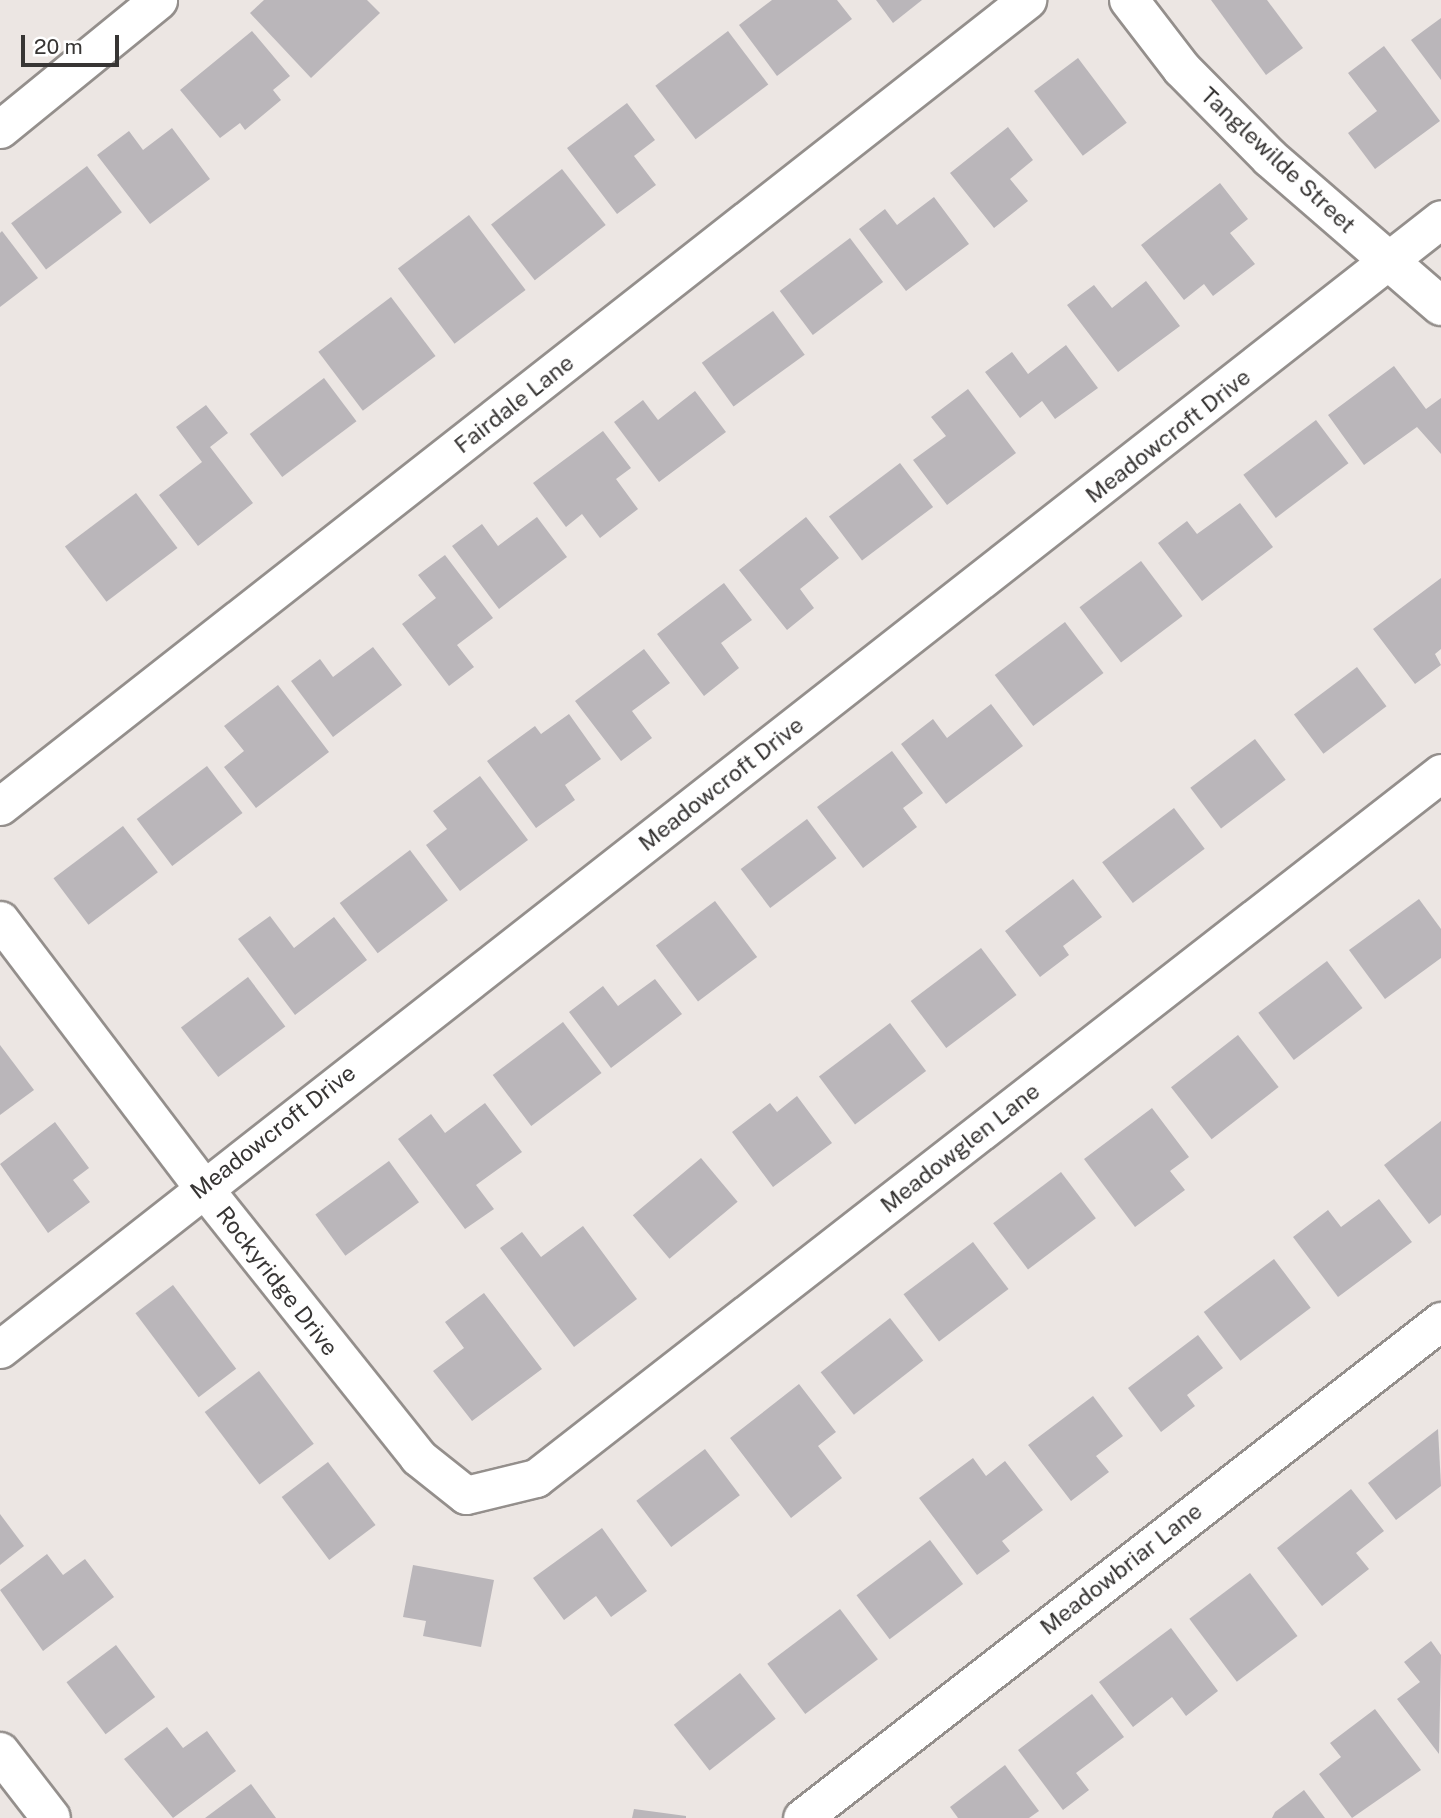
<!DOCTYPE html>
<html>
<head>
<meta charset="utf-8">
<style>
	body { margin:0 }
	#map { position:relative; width:1441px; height:1818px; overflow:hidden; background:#ece6e3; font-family:"Public Sans",sans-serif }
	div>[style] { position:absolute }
	.building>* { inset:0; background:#bab6ba; transform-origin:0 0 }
	.roads { filter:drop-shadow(2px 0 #948f8c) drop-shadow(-2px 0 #948f8c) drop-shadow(0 2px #948f8c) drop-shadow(0 -2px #948f8c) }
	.street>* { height:37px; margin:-18.5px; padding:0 18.5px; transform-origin:18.5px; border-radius:18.5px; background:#fff }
	.secondary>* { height:38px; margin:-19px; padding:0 19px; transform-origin:19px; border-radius:19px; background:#fff }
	span { translate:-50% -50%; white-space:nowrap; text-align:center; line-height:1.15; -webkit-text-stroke:6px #fff; paint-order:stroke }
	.street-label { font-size:23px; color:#373534 }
	.scale { position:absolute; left:21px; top:35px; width:98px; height:32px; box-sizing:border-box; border:4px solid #373534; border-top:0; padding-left:9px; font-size:21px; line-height:24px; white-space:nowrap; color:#373534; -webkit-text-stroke:5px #fff; paint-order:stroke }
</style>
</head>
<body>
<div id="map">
	<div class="building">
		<div style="clip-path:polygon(264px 0,367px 0,380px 13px,311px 78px,250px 13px)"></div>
		<div style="clip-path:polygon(772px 0,837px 0,852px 19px,777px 76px,739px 25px)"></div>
		<div style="clip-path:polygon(876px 0,922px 0,893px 23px)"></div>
		<div style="clip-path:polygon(1211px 0,1267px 0,1303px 48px,1266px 75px)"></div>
		<div style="clip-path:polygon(1441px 18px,1441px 80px,1411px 40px)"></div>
		<div style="clip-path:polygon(252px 31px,290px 76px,273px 90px,281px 100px,245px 130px,240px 123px,220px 138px,180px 90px)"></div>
		<div style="left:728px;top:31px;width:67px;height:91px;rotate:53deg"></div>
		<div style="clip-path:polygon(1384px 46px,1440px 121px,1375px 169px,1348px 133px,1377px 111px,1348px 73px)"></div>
		<div style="left:1078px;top:58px;width:81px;height:55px;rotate:53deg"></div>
		<div style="clip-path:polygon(627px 103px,655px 140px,634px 156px,656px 185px,617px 214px,567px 148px)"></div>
		<div style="clip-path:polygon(1008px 127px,1033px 160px,1010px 179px,1028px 201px,994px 228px,950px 173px)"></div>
		<div style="clip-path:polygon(172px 128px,210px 179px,150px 224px,97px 155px,129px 131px,143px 150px)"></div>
		<div style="left:87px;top:166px;width:58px;height:95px;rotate:53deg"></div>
		<div style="left:562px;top:169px;width:71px;height:90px;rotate:52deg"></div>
		<div style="clip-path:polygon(1220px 183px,1248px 219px,1230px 233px,1255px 264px,1213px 296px,1204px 284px,1184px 300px,1141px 245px)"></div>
		<div style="clip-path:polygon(934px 197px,969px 244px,906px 291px,859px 229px,885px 209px,897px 225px)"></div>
		<div style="left:469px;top:215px;width:94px;height:89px;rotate:53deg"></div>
		<div style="clip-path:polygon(2px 231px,38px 278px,0 307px,0 233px)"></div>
		<div style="left:850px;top:238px;width:55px;height:88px;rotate:53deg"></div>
		<div style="clip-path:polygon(1146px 281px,1180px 326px,1118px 372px,1067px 305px,1094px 285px,1112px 308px)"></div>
		<div style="left:391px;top:297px;width:74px;height:91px;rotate:53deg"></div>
		<div style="left:773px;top:311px;width:54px;height:88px;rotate:54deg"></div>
		<div style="clip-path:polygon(1066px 345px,1098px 388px,1055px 419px,1042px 401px,1020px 418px,985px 372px,1012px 352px,1028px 374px)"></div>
		<div style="clip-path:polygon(1394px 366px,1426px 409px,1441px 398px,1441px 454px,1417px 427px,1364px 465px,1328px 415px)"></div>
		<div style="left:324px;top:378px;width:54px;height:93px;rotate:53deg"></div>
		<div style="clip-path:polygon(968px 389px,1016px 453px,947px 505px,913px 460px,946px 436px,931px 417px)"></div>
		<div style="clip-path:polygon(695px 391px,726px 432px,659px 482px,614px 422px,643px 400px,658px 420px)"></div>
		<div style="clip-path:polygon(206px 405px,228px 433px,210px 447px,253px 503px,198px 546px,159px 495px,202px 462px,176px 427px)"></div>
		<div style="left:1316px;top:420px;width:54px;height:91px;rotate:53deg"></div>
		<div style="clip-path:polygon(603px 431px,631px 468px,616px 479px,638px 509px,600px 538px,582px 514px,566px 527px,533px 483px)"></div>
		<div style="left:900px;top:463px;width:55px;height:89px;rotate:53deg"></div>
		<div style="left:136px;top:493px;width:69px;height:89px;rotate:53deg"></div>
		<div style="clip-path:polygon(1240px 503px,1273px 547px,1202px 601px,1158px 543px,1187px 521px,1197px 534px)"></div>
		<div style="clip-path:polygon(537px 517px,567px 557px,499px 609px,452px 546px,482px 524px,498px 546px)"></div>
		<div style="clip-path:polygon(806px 517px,839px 558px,800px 589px,814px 608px,787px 630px,739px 570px)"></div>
		<div style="clip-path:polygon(445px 555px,493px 618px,457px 645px,474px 667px,449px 686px,402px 624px,436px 598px,418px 575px)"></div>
		<div style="left:1141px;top:561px;width:69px;height:77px;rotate:53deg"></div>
		<div style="clip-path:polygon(1441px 578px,1441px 649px,1435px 654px,1441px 665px,1415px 684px,1373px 629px)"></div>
		<div style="clip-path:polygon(724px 583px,752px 620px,721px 643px,739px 668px,704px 696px,657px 634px)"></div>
		<div style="left:1065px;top:622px;width:64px;height:88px;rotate:53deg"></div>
		<div style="clip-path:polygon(373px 647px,402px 685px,333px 737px,291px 681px,320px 659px,333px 677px)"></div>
		<div style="clip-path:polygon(644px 649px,670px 683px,632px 711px,652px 738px,621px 761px,575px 701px)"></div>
		<div style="left:1357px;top:667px;width:49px;height:79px;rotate:53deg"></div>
		<div style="clip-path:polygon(278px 685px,329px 752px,256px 808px,224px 767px,244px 751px,224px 726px)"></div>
		<div style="clip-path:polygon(991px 704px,1023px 746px,946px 804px,901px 744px,933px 719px,947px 738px)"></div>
		<div style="clip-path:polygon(569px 714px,601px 759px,565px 785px,575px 800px,536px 828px,487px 761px,535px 726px,541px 734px)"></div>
		<div style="left:1255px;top:739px;width:51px;height:81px;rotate:53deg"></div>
		<div style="clip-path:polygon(892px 751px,923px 793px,903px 808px,917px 827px,863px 868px,817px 807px)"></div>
		<div style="left:207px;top:766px;width:59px;height:88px;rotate:53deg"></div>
		<div style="clip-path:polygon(480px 776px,528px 840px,460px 891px,426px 845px,447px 829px,433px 811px)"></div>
		<div style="left:1174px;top:808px;width:51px;height:90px;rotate:53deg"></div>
		<div style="left:807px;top:819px;width:49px;height:83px;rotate:53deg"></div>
		<div style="left:123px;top:826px;width:58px;height:87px;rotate:53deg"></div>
		<div style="left:410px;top:850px;width:63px;height:88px;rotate:53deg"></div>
		<div style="clip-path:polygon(1073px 879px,1102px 917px,1063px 946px,1069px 955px,1040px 977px,1005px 931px)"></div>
		<div style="clip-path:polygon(1419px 899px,1441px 929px,1441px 958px,1385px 999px,1349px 950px)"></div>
		<div style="left:715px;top:901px;width:70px;height:74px;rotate:53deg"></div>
		<div style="clip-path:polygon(270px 916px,294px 948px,334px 917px,367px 960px,295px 1015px,238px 939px)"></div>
		<div style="left:981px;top:948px;width:59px;height:88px;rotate:53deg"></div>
		<div style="left:1327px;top:961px;width:59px;height:86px;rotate:53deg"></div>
		<div style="left:248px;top:977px;width:62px;height:84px;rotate:53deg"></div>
		<div style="clip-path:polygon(655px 979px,682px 1014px,611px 1068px,569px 1012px,603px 986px,618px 1006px)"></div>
		<div style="left:563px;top:1022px;width:64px;height:88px;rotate:53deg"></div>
		<div style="left:890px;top:1023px;width:60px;height:89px;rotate:53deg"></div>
		<div style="left:1238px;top:1035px;width:66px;height:85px;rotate:52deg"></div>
		<div style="clip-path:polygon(0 1045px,34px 1090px,0 1115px)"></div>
		<div style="clip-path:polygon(797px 1096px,832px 1143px,773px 1187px,732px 1132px,770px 1103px,777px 1112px)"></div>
		<div style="clip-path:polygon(485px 1103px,522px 1152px,476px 1185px,494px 1209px,465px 1229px,398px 1139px,431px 1114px,445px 1133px)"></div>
		<div style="clip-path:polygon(1152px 1108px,1189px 1157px,1170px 1171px,1185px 1190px,1135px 1227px,1084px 1159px)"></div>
		<div style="clip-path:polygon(1441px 1121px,1441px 1215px,1429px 1224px,1384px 1165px)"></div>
		<div style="clip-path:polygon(55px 1122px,89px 1168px,73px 1180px,90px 1202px,48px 1233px,0 1164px)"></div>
		<div style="left:701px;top:1158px;width:57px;height:89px;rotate:50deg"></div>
		<div style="left:389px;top:1161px;width:51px;height:91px;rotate:54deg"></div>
		<div style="left:1061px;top:1172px;width:58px;height:85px;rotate:53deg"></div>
		<div style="clip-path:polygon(1379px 1199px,1412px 1242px,1338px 1297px,1293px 1237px,1328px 1210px,1341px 1227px)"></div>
		<div style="clip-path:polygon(583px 1226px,637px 1299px,574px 1347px,500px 1248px,522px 1232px,541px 1257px)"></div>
		<div style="left:973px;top:1242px;width:59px;height:87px;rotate:53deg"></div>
		<div style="left:1274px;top:1259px;width:61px;height:88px;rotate:53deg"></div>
		<div style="left:173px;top:1285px;width:105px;height:47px;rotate:53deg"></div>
		<div style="clip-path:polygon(484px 1293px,542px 1369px,472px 1421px,433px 1371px,464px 1348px,445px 1322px)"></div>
		<div style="left:890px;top:1318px;width:54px;height:88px;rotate:52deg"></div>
		<div style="clip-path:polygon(1198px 1335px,1223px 1368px,1187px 1395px,1195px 1406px,1161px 1432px,1128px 1388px)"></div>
		<div style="left:259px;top:1371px;width:91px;height:68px;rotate:53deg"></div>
		<div style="clip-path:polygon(799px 1384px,836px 1432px,818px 1446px,842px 1478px,791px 1518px,730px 1438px)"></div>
		<div style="clip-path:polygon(1093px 1396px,1123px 1436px,1096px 1456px,1109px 1472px,1071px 1501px,1028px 1445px)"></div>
		<div style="clip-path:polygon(1438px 1429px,1441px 1486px,1396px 1520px,1368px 1483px)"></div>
		<div style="left:705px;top:1449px;width:58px;height:86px;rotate:53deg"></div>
		<div style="clip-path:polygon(973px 1458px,986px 1476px,1005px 1461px,1043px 1510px,1002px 1541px,1010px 1551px,977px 1575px,919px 1498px)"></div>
		<div style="left:328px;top:1462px;width:79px;height:58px;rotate:53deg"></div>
		<div style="clip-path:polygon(1351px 1489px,1384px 1531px,1356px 1553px,1369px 1569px,1322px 1606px,1277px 1548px)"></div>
		<div style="clip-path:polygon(0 1514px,24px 1546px,0 1565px)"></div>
		<div style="clip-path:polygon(602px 1528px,647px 1591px,611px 1617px,596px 1596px,564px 1620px,533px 1578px)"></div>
		<div style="left:930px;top:1540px;width:55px;height:92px;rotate:53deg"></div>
		<div style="clip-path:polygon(47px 1554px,63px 1575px,85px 1559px,114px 1597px,43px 1651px,0 1590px)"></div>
		<div style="clip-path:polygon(413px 1565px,494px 1580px,481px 1647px,423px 1636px,426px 1621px,403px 1617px)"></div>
		<div style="left:1250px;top:1573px;width:79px;height:76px;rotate:53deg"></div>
		<div style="left:840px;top:1609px;width:63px;height:91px;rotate:53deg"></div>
		<div style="clip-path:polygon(1171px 1628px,1218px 1691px,1186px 1716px,1172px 1697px,1133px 1727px,1099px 1682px)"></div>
		<div style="clip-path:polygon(1431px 1641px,1441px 1655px,1439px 1754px,1397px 1699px,1420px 1682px,1404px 1662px)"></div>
		<div style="left:116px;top:1645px;width:65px;height:62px;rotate:53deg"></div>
		<div style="left:740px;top:1673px;width:58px;height:84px;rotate:52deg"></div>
		<div style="clip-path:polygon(1092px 1694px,1124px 1737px,1076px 1773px,1089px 1790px,1063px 1810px,1018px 1750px)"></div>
		<div style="clip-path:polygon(1375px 1709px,1421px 1770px,1352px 1818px,1319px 1774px,1341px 1757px,1330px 1743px)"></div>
		<div style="clip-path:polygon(167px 1727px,183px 1748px,207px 1731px,236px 1771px,173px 1818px,124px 1759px)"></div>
		<div style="clip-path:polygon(1005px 1765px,1039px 1811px,1029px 1818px,958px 1818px,950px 1807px)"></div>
		<div style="clip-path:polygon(251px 1784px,276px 1818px,205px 1818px)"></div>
		<div style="clip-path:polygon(1304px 1790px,1325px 1818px,1272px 1818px,1275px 1812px)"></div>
		<div style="clip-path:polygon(634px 1809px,686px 1816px,686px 1818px,632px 1818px)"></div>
	</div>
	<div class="roads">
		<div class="street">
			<div style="left:0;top:129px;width:204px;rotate:-39.2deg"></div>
			<div style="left:0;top:806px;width:1306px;rotate:-38.13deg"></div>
			<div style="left:0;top:920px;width:334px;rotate:52.8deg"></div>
			<div style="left:202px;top:1186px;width:347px;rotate:51.4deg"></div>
			<div style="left:418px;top:1457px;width:61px;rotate:38.4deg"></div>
			<div style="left:466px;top:1495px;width:72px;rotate:-13.7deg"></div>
			<div style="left:536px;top:1478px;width:1147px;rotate:-37.92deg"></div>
			<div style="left:0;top:1349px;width:1831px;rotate:-38.1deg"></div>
			<div style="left:802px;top:1818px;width:810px;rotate:-37.87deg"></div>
		</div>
		<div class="secondary">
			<div style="left:1129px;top:0;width:87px;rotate:52.5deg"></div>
			<div style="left:1182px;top:69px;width:125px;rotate:45.3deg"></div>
			<div style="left:1270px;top:158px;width:226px;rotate:40.9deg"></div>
			<div style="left:0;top:1752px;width:83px;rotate:52.3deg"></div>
		</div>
	</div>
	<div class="street-label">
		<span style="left:1278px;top:160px;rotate:43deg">Tanglewilde Street</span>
		<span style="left:514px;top:404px;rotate:-38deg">Fairdale Lane</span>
		<span style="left:1168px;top:436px;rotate:-38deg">Meadowcroft Drive</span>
		<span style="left:721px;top:784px;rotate:-38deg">Meadowcroft Drive</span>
		<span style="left:273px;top:1132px;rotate:-38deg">Meadowcroft Drive</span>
		<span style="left:960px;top:1148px;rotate:-38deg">Meadowglen Lane</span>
		<span style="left:277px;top:1281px;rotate:52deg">Rockyridge Drive</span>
		<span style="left:1121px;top:1569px;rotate:-38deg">Meadowbriar Lane</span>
	</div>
	<div class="scale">20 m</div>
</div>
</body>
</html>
